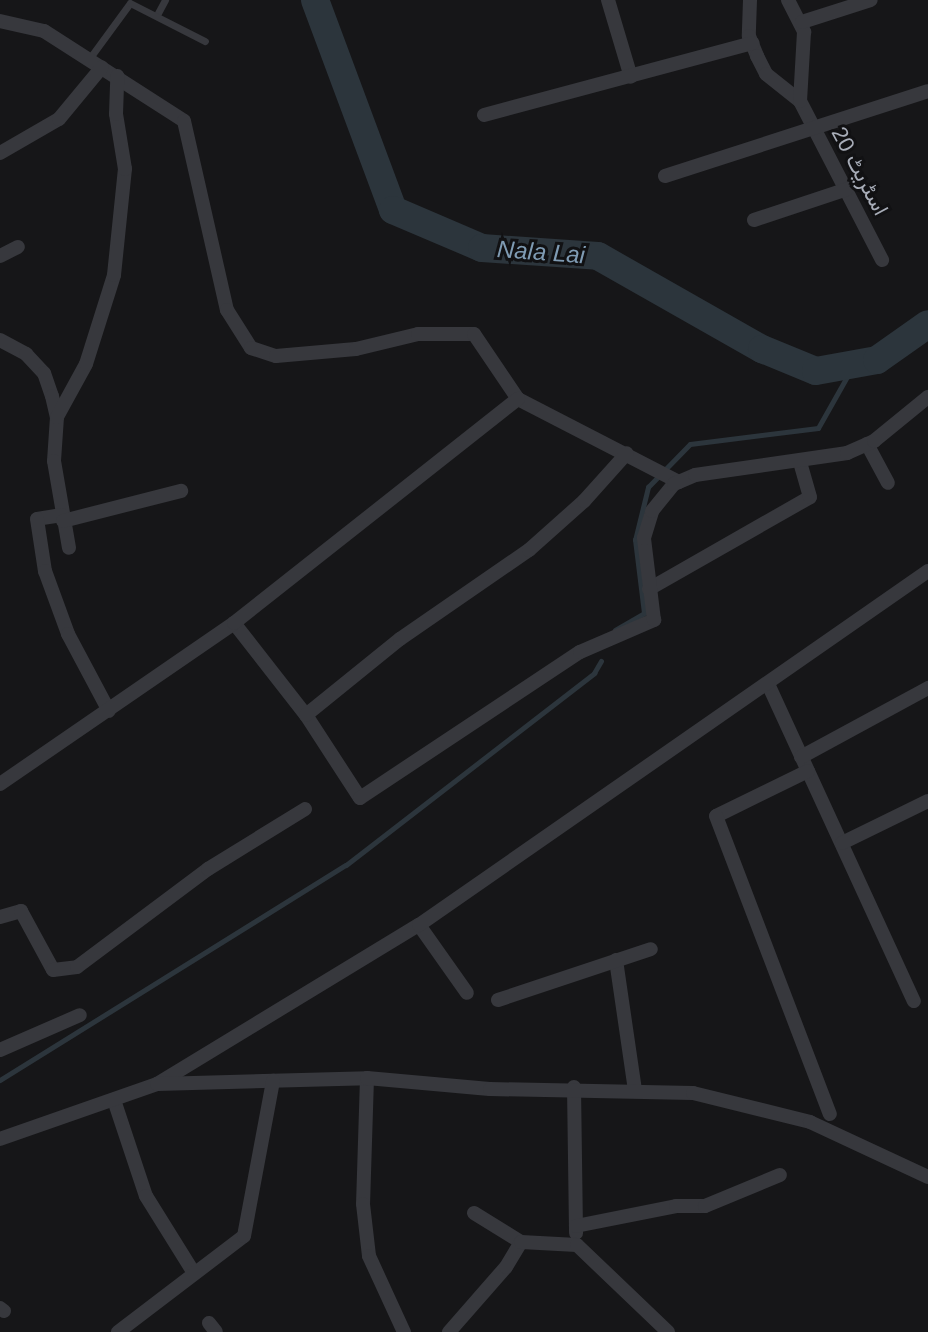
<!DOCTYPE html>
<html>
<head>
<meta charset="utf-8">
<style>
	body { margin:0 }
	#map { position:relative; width:928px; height:1332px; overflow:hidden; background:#161618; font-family:Arial,Vazirmatn,sans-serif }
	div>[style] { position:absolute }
	.stream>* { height:5px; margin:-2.5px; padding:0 2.5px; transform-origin:2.5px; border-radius:2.5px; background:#2c353c }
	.river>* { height:28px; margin:-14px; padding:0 14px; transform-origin:14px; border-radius:14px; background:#2c353c }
	.service>* { height:7px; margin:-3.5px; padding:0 3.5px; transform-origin:3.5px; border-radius:3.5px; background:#37383d }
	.minor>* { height:14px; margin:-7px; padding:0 7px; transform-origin:7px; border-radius:7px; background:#37383d }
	span { translate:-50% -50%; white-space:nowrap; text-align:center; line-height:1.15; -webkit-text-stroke:6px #111113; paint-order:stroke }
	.street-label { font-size:22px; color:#a8adb8 }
	.water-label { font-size:24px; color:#7f9bb3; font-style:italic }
</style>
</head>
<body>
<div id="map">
	<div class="stream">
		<div style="left:615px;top:630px;width:34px;rotate:-30deg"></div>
		<div style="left:644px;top:613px;width:74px;rotate:-97deg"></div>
		<div style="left:635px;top:540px;width:55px;rotate:-76.2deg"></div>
		<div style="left:648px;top:487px;width:60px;rotate:-45.7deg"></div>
		<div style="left:690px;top:444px;width:129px;rotate:-7.1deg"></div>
		<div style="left:818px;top:428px;width:73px;rotate:-60.6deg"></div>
		<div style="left:0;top:1080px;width:407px;rotate:-31.9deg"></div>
		<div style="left:346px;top:865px;width:314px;rotate:-37.7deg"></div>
		<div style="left:594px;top:673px;width:14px;rotate:-60deg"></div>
	</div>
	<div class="river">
		<div style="left:315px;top:0;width:224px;rotate:69.6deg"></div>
		<div style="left:393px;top:210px;width:97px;rotate:23.1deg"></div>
		<div style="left:482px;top:248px;width:116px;rotate:3.9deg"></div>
		<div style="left:598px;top:256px;width:189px;rotate:29.6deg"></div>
		<div style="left:762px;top:349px;width:58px;rotate:22.2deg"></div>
		<div style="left:816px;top:371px;width:62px;rotate:-10.2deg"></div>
		<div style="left:877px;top:360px;width:62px;rotate:-35.2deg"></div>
	</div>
	<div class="service">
		<div style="left:158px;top:13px;width:15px;rotate:-62deg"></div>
		<div style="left:89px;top:59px;width:69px;rotate:-53.8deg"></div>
		<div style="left:130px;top:3px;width:84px;rotate:26.9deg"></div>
	</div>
	<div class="minor">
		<div style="left:608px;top:0;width:80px;rotate:73.4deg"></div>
		<div style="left:750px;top:0;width:36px;rotate:92deg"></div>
		<div style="left:749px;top:36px;width:22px;rotate:68deg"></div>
		<div style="left:757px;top:56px;width:20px;rotate:63deg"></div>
		<div style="left:766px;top:74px;width:43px;rotate:38.5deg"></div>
		<div style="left:800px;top:101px;width:179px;rotate:62.7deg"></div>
		<div style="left:788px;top:0;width:36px;rotate:63deg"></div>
		<div style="left:804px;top:32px;width:69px;rotate:93.3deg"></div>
		<div style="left:0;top:21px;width:45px;rotate:12.8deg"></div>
		<div style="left:44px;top:31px;width:166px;rotate:32.7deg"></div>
		<div style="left:184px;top:121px;width:194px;rotate:77.2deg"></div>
		<div style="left:227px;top:310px;width:45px;rotate:57.7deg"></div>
		<div style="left:251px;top:348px;width:26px;rotate:18deg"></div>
		<div style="left:276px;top:356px;width:80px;rotate:-5deg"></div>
		<div style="left:356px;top:349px;width:64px;rotate:-13.6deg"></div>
		<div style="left:418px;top:334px;width:56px"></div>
		<div style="left:474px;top:334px;width:78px;rotate:55.9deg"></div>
		<div style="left:518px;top:399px;width:181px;rotate:27.3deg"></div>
		<div style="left:802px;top:22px;width:72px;rotate:-17.7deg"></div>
		<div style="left:484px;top:115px;width:278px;rotate:-15deg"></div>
		<div style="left:0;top:153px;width:68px;rotate:-30deg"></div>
		<div style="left:59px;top:119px;width:67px;rotate:-50.4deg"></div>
		<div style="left:665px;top:176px;width:276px;rotate:-17.9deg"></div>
		<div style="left:754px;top:220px;width:98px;rotate:-18.4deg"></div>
		<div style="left:0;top:256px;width:20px;rotate:-27deg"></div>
		<div style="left:0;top:340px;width:30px;rotate:28deg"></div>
		<div style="left:26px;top:354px;width:26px;rotate:47deg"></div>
		<div style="left:44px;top:373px;width:24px;rotate:71deg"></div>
		<div style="left:52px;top:396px;width:22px;rotate:77deg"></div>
		<div style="left:57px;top:417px;width:44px;rotate:93.9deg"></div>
		<div style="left:54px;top:461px;width:88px;rotate:80.2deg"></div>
		<div style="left:57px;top:417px;width:60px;rotate:-61.3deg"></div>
		<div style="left:86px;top:364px;width:93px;rotate:-72.5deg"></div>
		<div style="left:114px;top:275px;width:107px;rotate:-84.1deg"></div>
		<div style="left:125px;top:169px;width:56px;rotate:-99.3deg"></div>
		<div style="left:116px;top:114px;width:38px;rotate:-88deg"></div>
		<div style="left:867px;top:444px;width:44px;rotate:61.7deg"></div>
		<div style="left:62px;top:515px;width:25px;rotate:171deg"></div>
		<div style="left:37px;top:519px;width:53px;rotate:81.3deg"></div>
		<div style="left:45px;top:571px;width:67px;rotate:69.9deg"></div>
		<div style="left:68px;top:634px;width:87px;rotate:62deg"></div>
		<div style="left:63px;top:521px;width:122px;rotate:-14.3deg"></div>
		<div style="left:649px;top:589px;width:185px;rotate:-29.7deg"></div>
		<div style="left:810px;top:497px;width:37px;rotate:-106deg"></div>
		<div style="left:234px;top:623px;width:117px;rotate:52deg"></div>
		<div style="left:306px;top:715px;width:99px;rotate:57deg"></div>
		<div style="left:360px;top:798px;width:264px;rotate:-33.6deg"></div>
		<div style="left:580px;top:652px;width:81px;rotate:-23.4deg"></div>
		<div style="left:654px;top:620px;width:83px;rotate:-97deg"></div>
		<div style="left:644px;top:538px;width:28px;rotate:-73deg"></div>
		<div style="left:652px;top:511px;width:35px;rotate:-51deg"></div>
		<div style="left:674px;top:484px;width:23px;rotate:-23deg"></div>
		<div style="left:695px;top:475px;width:154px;rotate:-8.2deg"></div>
		<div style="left:847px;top:453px;width:30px;rotate:-24deg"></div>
		<div style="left:874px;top:441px;width:70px;rotate:-39.2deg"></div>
		<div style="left:768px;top:684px;width:349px;rotate:65.3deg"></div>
		<div style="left:306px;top:715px;width:121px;rotate:-39deg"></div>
		<div style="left:400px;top:639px;width:157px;rotate:-34.6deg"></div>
		<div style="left:529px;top:550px;width:74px;rotate:-41.7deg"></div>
		<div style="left:584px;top:501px;width:64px;rotate:-48.1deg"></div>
		<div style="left:801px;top:757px;width:145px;rotate:-28.5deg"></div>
		<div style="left:808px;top:771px;width:102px;rotate:153.9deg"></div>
		<div style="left:716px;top:816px;width:319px;rotate:69.1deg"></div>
		<div style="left:0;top:784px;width:284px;rotate:-34.5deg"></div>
		<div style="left:234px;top:623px;width:362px;rotate:-38.3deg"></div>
		<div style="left:842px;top:843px;width:96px;rotate:-26deg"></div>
		<div style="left:0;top:917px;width:22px;rotate:-16deg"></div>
		<div style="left:21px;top:911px;width:67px;rotate:61.5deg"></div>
		<div style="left:53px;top:970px;width:24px;rotate:-7deg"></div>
		<div style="left:77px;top:967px;width:164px;rotate:-36.8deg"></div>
		<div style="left:208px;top:869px;width:114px;rotate:-31.7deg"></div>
		<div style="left:419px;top:925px;width:83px;rotate:54.8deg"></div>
		<div style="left:616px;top:960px;width:131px;rotate:81.7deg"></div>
		<div style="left:498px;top:1000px;width:161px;rotate:-18.4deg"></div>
		<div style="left:0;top:1050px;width:87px;rotate:-23.6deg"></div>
		<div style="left:367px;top:1078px;width:126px;rotate:91.8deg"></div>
		<div style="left:363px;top:1204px;width:52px;rotate:83.4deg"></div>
		<div style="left:369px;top:1256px;width:84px;rotate:65.3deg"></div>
		<div style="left:157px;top:1084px;width:306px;rotate:-31.3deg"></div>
		<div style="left:419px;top:925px;width:620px;rotate:-34.82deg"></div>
		<div style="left:574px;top:1087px;width:146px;rotate:89.2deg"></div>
		<div style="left:114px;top:1100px;width:101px;rotate:71.6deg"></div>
		<div style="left:146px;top:1196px;width:91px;rotate:58.1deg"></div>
		<div style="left:0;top:1139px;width:166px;rotate:-19.3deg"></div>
		<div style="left:157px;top:1084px;width:210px;rotate:-1.6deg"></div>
		<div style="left:367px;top:1078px;width:123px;rotate:5.1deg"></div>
		<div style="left:490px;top:1089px;width:203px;rotate:1.1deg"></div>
		<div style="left:693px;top:1093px;width:121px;rotate:13.9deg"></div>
		<div style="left:810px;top:1122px;width:130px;rotate:25deg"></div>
		<div style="left:474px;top:1213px;width:55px;rotate:31.7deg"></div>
		<div style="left:576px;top:1226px;width:102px;rotate:-11.3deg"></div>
		<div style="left:676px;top:1206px;width:29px"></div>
		<div style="left:705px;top:1206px;width:81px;rotate:-22.5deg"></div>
		<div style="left:0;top:1308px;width:5px;rotate:37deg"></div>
		<div style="left:209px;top:1323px;width:11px;rotate:52deg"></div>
		<div style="left:118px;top:1332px;width:158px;rotate:-37.3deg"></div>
		<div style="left:244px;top:1236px;width:158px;rotate:-79.4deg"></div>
		<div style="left:449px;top:1332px;width:86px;rotate:-48.8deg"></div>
		<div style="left:506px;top:1267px;width:29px;rotate:-59deg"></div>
		<div style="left:521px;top:1242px;width:56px;rotate:3.1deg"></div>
		<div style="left:577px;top:1245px;width:126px;rotate:43.7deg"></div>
	</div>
	<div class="street-label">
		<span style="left:860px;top:171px;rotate:62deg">اسٹریٹ 20</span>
	</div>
	<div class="water-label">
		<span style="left:541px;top:252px;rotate:4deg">Nala Lai</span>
	</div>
</div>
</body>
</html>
